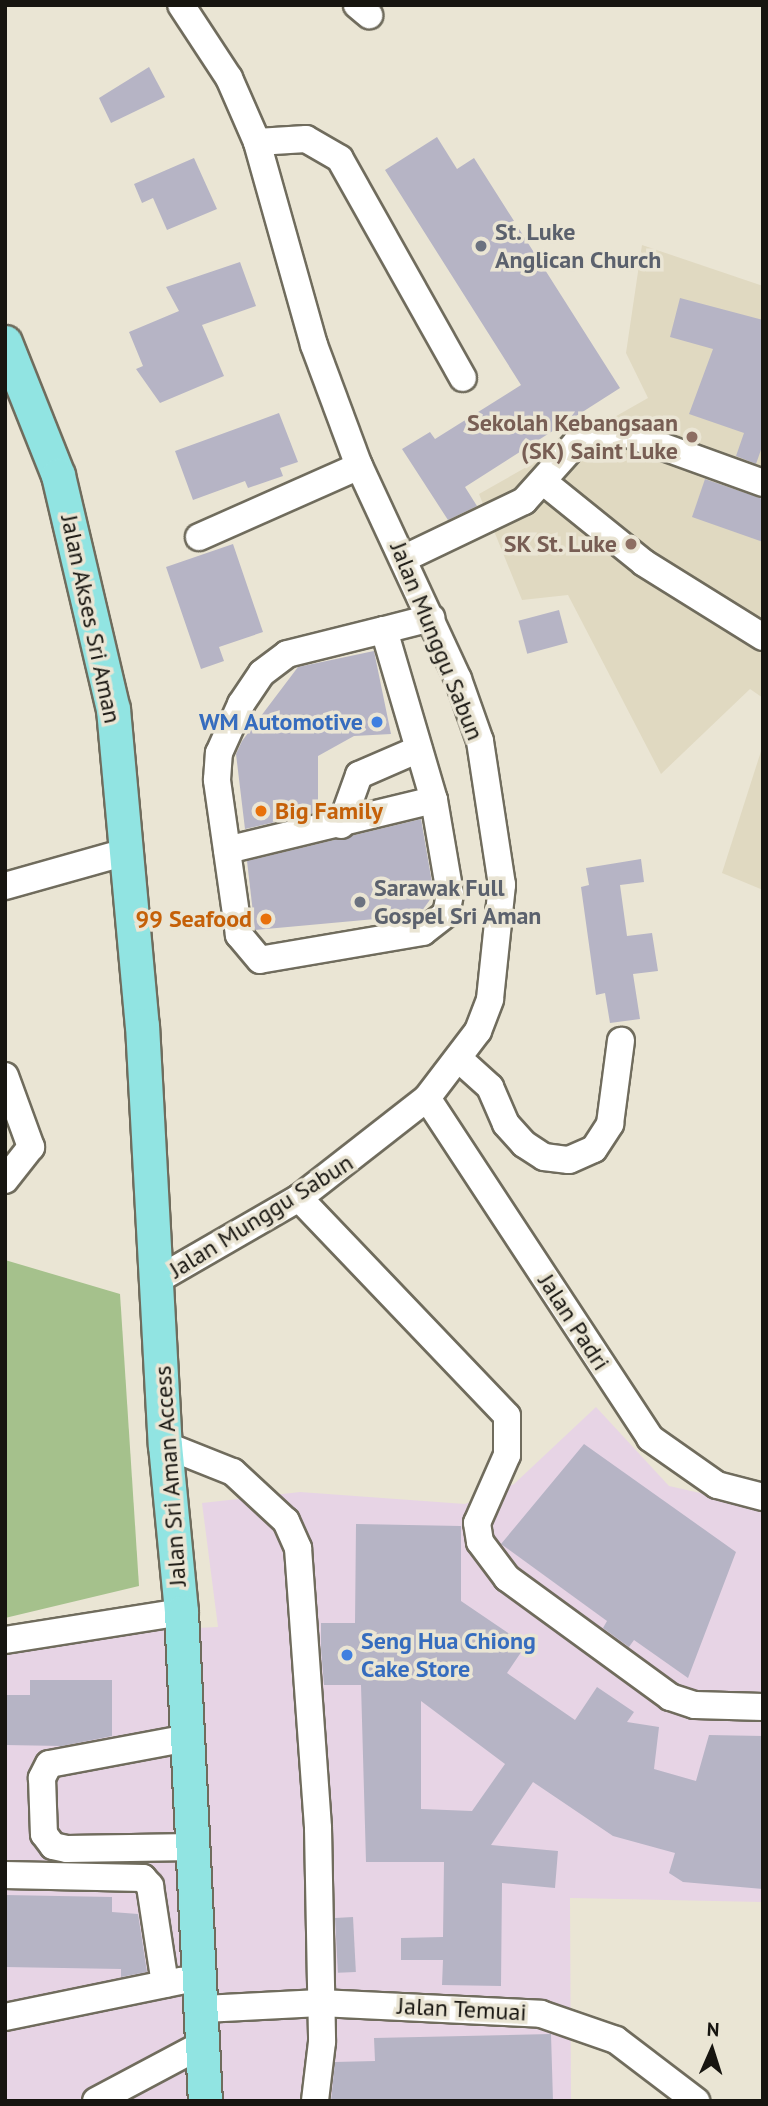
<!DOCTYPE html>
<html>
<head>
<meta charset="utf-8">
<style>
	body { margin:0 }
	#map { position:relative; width:768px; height:2106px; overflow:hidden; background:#eae5d4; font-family:"PT Sans",sans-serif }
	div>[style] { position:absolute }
	.commercial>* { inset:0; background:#e7d4e5 }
	.built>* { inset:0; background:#e0d9c1 }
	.green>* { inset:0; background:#a5c18c }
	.building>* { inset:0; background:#b6b4c5; transform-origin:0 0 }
	.roads { filter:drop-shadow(2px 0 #706c5d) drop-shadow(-2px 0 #706c5d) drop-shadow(0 2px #706c5d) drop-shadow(0 -2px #706c5d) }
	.minor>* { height:26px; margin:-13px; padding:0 13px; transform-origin:13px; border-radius:13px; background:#fff }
	.major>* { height:33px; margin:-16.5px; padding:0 16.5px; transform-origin:16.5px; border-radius:16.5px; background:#91e4e2 }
	.dots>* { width:19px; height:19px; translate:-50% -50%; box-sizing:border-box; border:4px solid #eae5d4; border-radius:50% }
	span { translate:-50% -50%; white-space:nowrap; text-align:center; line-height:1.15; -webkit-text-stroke:7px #eae5d4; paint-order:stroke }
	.worship-label { font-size:24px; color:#5b616d; font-weight:700 }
	.left { translate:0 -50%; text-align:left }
	.education-label { font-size:24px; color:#785e54; font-weight:700 }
	.right { translate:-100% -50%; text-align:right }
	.street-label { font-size:24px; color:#171510 }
	.shop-label { font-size:24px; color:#366cbe; font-weight:700 }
	.food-label { font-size:24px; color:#c56008; font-weight:700 }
	.frame { position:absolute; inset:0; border:7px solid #171510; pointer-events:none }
	.north { position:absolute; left:677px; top:2015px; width:70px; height:70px; -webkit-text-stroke:5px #eae5d4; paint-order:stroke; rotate:3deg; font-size:19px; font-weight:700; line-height:28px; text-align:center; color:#171510 }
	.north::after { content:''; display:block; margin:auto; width:24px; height:32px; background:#171510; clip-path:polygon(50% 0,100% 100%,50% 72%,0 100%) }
</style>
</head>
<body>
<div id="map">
	<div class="commercial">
		<div style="clip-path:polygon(596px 1407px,669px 1486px,763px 1507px,763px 1902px,570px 1898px,571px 2101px,5px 2101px,5px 1654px,150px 1630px,218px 1627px,202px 1503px,300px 1492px,465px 1504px,514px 1484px)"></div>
	</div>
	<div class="built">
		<div style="clip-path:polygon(642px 245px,763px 286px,763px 698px,750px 689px,661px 774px,568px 595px,522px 600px,479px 494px,648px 398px,626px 353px)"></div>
		<div style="clip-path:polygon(763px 745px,763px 890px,722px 873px)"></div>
	</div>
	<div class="green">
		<div style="clip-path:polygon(5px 1260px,120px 1294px,139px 1586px,5px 1618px)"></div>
	</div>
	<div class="building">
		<div style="clip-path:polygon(149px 67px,165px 97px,111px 123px,99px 98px)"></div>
		<div style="clip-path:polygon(437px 137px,457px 169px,474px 158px,620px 388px,465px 487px,477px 506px,448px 520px,402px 449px,430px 432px,435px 439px,521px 385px,385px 170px)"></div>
		<div style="clip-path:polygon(194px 158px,217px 209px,167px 230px,153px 198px,142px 203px,134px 184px)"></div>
		<div style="clip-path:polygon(240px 262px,256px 306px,202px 325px,224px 376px,160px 403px,136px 369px,143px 366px,129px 332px,179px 311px,166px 287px)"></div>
		<div style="clip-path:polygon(680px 298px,763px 320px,763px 444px,756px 464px,736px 456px,744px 433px,689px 414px,713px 349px,670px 337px)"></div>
		<div style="clip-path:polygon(279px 413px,298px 462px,280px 468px,283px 476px,248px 488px,245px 481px,193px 500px,175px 451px)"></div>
		<div style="clip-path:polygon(705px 479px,763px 499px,763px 542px,692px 517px)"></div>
		<div style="clip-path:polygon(233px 544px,263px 632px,219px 647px,224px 661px,201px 669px,166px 567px)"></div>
		<div style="left:559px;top:610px;width:34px;height:42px;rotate:75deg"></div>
		<div style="clip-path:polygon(374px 651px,391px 734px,354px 736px,318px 756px,318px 812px,245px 829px,236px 754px,242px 741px,298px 667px)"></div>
		<div style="clip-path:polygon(421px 819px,434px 894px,419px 915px,255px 930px,247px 861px)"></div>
		<div style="clip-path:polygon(641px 859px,644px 882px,620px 885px,627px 936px,652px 933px,658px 971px,633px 974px,640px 1019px,610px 1023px,605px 993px,596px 995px,581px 887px,589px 885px,586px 868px)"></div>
		<div style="clip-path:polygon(584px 1444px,736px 1552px,688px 1678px,634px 1640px,629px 1647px,603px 1628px,607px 1621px,501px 1544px)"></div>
		<div style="clip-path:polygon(evenodd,356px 1524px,461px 1526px,461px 1601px,526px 1645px,507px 1673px,575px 1720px,597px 1687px,634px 1712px,627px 1722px,659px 1727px,654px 1769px,696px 1781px,709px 1735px,763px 1736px,763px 1889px,683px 1882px,669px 1873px,675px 1853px,613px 1836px,533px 1782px,491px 1845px,558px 1851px,555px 1888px,502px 1883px,501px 1986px,442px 1985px,443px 1960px,401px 1960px,401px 1938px,443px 1937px,444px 1862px,366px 1862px,361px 1685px,324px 1685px,321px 1649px,321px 1623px,355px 1623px,356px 1524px,421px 1701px,505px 1764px,472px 1811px,421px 1809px,421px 1701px)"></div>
		<div style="clip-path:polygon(30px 1680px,112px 1680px,112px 1736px,62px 1746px,5px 1745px,5px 1695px,30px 1695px)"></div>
		<div style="clip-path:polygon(5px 1895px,112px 1897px,112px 1912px,138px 1914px,147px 1972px,121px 1977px,121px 1969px,5px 1967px)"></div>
		<div style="left:353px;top:1917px;width:55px;height:18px;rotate:87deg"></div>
		<div style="clip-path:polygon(551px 2034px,553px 2101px,331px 2101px,335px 2062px,375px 2061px,374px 2038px)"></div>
	</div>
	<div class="roads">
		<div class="minor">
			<div style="left:357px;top:5px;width:16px;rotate:40deg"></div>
			<div style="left:257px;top:142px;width:49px;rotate:-3.5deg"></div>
			<div style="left:306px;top:139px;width:39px;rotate:30deg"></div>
			<div style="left:340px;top:159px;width:251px;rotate:60.7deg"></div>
			<div style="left:545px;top:483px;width:127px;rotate:38.9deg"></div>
			<div style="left:644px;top:563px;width:140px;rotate:31.9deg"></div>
			<div style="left:199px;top:537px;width:175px;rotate:-23.9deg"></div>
			<div style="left:405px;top:558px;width:132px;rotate:-25.6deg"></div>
			<div style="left:524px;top:501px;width:78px;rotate:-48.1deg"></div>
			<div style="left:576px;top:443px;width:18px;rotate:-27deg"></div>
			<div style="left:592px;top:435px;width:33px;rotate:-3deg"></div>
			<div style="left:625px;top:433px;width:147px;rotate:19.9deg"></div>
			<div style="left:384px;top:630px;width:177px;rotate:73.6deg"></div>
			<div style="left:434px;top:800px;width:95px;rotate:80.3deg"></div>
			<div style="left:450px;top:894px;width:20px;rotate:101deg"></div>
			<div style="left:446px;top:914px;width:29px;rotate:142deg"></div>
			<div style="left:423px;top:932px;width:165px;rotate:170.3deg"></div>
			<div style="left:260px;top:960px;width:33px;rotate:-130deg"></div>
			<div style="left:239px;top:935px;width:157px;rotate:-98.1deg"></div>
			<div style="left:217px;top:780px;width:27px;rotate:-86deg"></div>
			<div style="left:219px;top:753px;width:54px;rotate:-65.8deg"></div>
			<div style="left:241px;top:704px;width:37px;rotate:-56deg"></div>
			<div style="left:262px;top:673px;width:31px;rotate:-37deg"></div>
			<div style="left:287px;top:654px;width:100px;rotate:-13.9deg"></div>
			<div style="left:384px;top:630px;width:49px;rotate:-14.3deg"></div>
			<div style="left:341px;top:825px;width:53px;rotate:-70.2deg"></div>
			<div style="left:359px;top:775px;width:65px;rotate:-23.4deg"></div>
			<div style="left:227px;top:850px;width:213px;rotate:-13.6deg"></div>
			<div style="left:5px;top:886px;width:126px;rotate:-15.7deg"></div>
			<div style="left:459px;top:1059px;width:42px;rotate:42.1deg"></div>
			<div style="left:490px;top:1087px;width:40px;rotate:66.6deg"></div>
			<div style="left:506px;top:1124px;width:27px;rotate:48deg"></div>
			<div style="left:524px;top:1144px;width:24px;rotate:33deg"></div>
			<div style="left:544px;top:1157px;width:25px;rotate:7deg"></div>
			<div style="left:569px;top:1160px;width:27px;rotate:-24deg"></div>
			<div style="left:594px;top:1149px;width:30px;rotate:-57deg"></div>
			<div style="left:610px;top:1124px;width:84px;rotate:-82.5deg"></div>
			<div style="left:5px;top:1076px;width:76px;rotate:69.9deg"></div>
			<div style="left:31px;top:1147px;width:42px;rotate:128.2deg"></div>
			<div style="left:427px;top:1098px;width:407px;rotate:56.7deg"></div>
			<div style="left:650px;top:1438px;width:82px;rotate:35deg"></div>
			<div style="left:717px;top:1485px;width:48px;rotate:14.6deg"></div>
			<div style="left:299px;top:1198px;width:301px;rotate:46.3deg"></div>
			<div style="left:507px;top:1416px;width:39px;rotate:90deg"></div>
			<div style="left:507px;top:1455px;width:74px;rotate:113.8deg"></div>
			<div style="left:477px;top:1523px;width:19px;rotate:81deg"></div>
			<div style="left:480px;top:1542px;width:45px;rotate:53.1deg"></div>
			<div style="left:507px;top:1578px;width:202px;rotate:36.1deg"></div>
			<div style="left:670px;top:1697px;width:26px;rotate:18deg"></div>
			<div style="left:695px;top:1705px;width:68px;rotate:1.7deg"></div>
			<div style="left:157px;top:1280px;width:164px;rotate:-30deg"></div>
			<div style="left:299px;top:1198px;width:162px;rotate:-38deg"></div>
			<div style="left:427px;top:1098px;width:84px;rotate:-52.7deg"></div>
			<div style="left:478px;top:1031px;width:34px;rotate:-69deg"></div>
			<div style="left:490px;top:999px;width:115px;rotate:-84deg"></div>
			<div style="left:502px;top:885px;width:146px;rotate:-98.7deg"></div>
			<div style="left:480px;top:741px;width:66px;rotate:-109.5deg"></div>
			<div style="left:458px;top:679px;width:235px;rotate:-114.9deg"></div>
			<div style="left:359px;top:466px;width:129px;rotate:-110.4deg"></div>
			<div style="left:314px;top:345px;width:211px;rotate:-105.7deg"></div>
			<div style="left:257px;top:142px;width:70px;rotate:-113.6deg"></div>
			<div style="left:229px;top:78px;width:87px;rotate:-123.3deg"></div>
			<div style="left:165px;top:1445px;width:73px;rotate:21.7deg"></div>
			<div style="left:233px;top:1472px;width:72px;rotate:42.8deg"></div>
			<div style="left:286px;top:1521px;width:30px;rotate:66deg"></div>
			<div style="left:298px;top:1548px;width:281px;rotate:85.9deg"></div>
			<div style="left:318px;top:1828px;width:214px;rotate:88.9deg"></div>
			<div style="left:322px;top:2042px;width:59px;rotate:96.8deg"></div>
			<div style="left:5px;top:1640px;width:178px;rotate:-9deg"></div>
			<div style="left:188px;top:1738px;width:141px;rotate:169.4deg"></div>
			<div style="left:49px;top:1764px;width:16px;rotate:117deg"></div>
			<div style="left:42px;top:1778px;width:56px;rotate:88deg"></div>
			<div style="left:44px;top:1834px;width:15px;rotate:53deg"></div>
			<div style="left:53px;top:1846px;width:14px;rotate:12deg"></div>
			<div style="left:67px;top:1849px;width:127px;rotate:-0.9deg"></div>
			<div style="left:5px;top:1875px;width:138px;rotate:1.2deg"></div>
			<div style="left:143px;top:1878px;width:11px;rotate:49deg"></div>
			<div style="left:150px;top:1886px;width:99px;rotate:81.3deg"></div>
			<div style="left:204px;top:2009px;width:116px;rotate:-3deg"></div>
			<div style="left:320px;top:2003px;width:221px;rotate:2.8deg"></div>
			<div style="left:541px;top:2014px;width:79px;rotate:19.1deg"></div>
			<div style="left:616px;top:2040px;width:101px;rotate:37.3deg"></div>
			<div style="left:5px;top:2017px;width:180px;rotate:-11.6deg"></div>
			<div style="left:96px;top:2101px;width:123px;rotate:-28deg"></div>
		</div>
		<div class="major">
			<div style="left:5px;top:342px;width:143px;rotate:68.3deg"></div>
			<div style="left:58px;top:475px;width:240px;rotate:76.8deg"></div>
			<div style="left:113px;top:709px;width:317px;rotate:84.8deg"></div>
			<div style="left:142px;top:1025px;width:421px;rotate:86.9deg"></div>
			<div style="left:165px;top:1445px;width:168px;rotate:84.5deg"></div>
			<div style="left:181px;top:1612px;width:490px;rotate:87.2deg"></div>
		</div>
	</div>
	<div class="dots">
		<div style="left:481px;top:246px;background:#6b7280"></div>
		<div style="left:692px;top:437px;background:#8d6e63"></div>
		<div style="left:631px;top:544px;background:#8d6e63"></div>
		<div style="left:377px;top:722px;background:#3f7fe0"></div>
		<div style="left:261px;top:811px;background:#e8710a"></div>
		<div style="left:360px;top:902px;background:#6b7280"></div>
		<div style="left:266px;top:919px;background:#e8710a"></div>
		<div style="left:347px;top:1655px;background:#3f7fe0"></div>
	</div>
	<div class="worship-label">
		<span class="left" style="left:495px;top:246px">St. Luke<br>Anglican Church</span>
		<span class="left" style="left:374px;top:902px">Sarawak Full<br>Gospel Sri Aman</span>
	</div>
	<div class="education-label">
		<span class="right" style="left:678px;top:437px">Sekolah Kebangsaan<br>(SK) Saint Luke</span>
		<span class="right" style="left:617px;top:544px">SK St. Luke</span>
	</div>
	<div class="street-label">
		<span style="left:91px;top:619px;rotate:78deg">Jalan Akses Sri Aman</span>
		<span style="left:437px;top:641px;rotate:68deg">Jalan Munggu Sabun</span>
		<span style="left:261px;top:1216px;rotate:-32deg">Jalan Munggu Sabun</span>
		<span style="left:574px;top:1322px;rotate:57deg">Jalan Padri</span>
		<span style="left:170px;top:1476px;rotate:-94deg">Jalan Sri Aman Access</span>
		<span style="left:462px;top:2009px;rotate:3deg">Jalan Temuai</span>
	</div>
	<div class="shop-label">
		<span class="right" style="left:363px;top:722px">WM Automotive</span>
		<span class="left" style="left:361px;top:1655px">Seng Hua Chiong<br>Cake Store</span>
	</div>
	<div class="food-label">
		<span class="left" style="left:275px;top:811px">Big Family</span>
		<span class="right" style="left:252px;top:919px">99 Seafood</span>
	</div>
	<div class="frame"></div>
	<div class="north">N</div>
</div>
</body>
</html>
